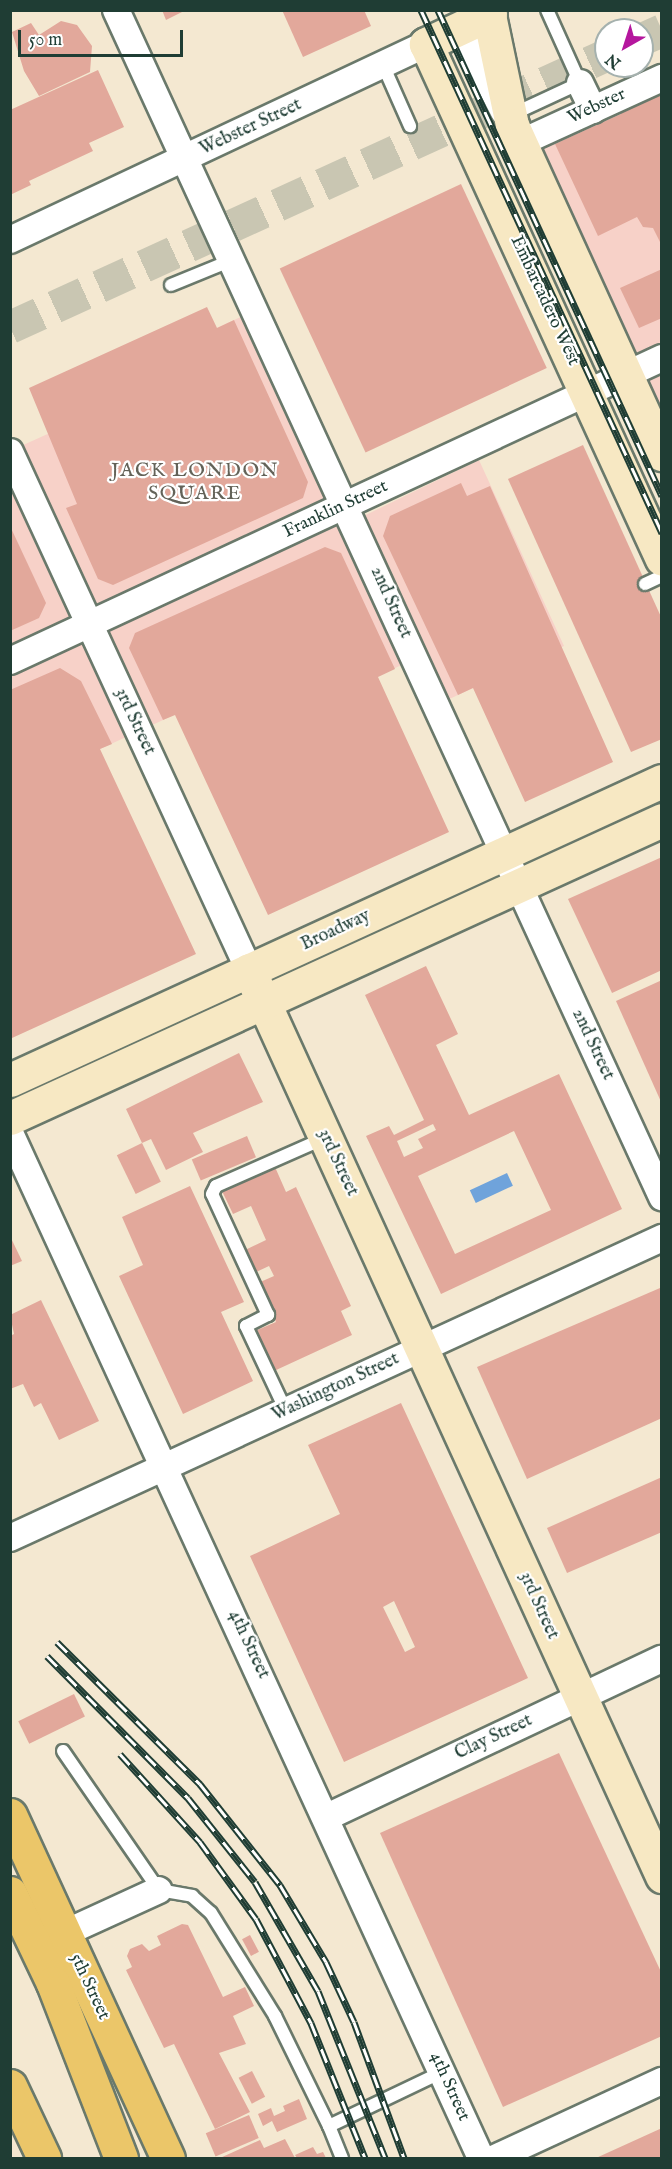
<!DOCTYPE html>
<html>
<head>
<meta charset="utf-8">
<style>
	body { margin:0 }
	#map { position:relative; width:672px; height:2169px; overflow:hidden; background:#f4e8d1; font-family:"IM FELL English",serif }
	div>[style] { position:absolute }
	.built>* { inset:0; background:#f7d1c8 }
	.water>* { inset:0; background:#6fa3db; transform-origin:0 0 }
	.building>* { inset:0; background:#e2a89b; transform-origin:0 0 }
	.primary-tunnel>* { height:33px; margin-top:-16.5px; transform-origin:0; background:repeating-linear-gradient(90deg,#c9c6b2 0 33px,transparent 0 49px) }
	.roads { filter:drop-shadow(2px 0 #6a796b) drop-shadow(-2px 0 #6a796b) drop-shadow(0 2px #6a796b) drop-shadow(0 -2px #6a796b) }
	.lane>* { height:12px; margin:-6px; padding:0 6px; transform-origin:6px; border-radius:6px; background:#fff }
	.street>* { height:26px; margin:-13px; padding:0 13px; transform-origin:13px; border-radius:13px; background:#fff }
	.secondary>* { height:33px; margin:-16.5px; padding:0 16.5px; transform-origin:16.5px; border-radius:16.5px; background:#f7e8c3 }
	.primary>* { height:33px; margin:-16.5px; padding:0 16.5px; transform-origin:16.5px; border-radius:16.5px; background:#ebc669 }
	.highway>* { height:33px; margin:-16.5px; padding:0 16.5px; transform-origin:16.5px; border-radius:16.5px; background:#ebc669 }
	.rail>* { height:7px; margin-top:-3.5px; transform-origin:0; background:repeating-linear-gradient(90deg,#fff 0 14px,#1f3d34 0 28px); box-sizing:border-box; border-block:2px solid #1f3d34 }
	span { translate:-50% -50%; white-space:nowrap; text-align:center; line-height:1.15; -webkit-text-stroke:4.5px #fff; paint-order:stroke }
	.street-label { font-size:18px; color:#1f3d34 }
	.neighbourhood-label { font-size:20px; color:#636258; letter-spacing:1.5px }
	.frame { position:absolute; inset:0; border:12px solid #1f3d34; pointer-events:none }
	.north { position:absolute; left:594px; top:18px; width:60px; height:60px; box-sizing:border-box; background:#fff; border:2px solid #a5b1ae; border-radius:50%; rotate:219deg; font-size:16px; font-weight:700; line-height:24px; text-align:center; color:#1f3d34 }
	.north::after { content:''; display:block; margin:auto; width:21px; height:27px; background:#b5179e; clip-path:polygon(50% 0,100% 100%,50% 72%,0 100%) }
	.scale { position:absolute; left:18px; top:30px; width:165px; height:27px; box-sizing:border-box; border:3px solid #1f3d34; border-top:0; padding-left:8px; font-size:18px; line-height:21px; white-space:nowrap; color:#1f3d34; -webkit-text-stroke:4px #fff; paint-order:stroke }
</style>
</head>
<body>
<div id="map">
	<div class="built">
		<div style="clip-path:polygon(661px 87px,661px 411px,539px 149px,620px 114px,617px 108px)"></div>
		<div style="clip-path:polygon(245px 315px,343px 526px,479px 460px,564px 646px,445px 701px,423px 655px,286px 719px,265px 673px,11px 790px,10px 451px,136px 394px,125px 370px)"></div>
	</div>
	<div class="water">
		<div style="left:507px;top:1173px;width:14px;height:41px;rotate:65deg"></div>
	</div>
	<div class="building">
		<div style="clip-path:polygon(162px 10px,186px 10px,166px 20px)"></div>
		<div style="clip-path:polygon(282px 10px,364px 10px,371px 26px,303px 57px)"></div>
		<div style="clip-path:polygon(61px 21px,77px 25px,92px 46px,90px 72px,39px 96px,24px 71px,12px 32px,31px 23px,39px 35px)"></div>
		<div style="clip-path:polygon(98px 70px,124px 127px,89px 143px,93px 151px,29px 181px,31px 185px,10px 195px,10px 110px)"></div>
		<div style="clip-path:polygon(662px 87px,662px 246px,653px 228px,643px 227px,637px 217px,598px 236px,555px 144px,621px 114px,617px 108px)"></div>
		<div style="left:461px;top:184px;width:203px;height:200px;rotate:65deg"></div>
		<div style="clip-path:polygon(662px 269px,662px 318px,639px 328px,620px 288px)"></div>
		<div style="clip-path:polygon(207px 307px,217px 328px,234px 320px,308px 482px,303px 498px,113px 585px,98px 579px,66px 508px,77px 504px,29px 388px)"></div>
		<div style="clip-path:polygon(583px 445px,662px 619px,662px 739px,631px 752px,508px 479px)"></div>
		<div style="clip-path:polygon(461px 483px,467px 496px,490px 486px,613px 762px,525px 802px,473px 688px,458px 695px,383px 536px,390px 516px)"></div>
		<div style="clip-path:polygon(10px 526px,46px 603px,39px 618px,10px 631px)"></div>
		<div style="clip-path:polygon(325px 547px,341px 553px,395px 669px,378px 677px,449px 832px,268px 915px,175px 715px,163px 720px,129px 648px,135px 633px)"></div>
		<div style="clip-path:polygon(60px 668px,81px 681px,112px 744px,100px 749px,196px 954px,12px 1038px,10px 690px)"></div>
		<div style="clip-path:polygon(662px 857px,662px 970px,612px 993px,568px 899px)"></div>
		<div style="clip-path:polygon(evenodd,426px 966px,458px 1034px,436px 1045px,469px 1115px,559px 1074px,622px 1209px,441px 1294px,366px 1136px,389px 1126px,394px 1135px,424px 1120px,365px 995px,426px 966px,433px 1124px,436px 1130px,418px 1139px,423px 1148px,404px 1157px,397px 1141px,433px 1124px,426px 966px,514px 1131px,551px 1210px,455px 1254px,418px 1176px,514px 1131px)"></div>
		<div style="clip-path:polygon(662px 980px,662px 1104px,616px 1001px)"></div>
		<div style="clip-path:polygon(239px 1053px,263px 1102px,193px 1133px,203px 1152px,166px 1170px,151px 1139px,142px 1143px,126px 1109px)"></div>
		<div style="left:247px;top:1136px;width:23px;height:60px;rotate:67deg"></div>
		<div style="left:142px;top:1143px;width:43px;height:28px;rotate:64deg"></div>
		<div style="clip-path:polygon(275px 1167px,286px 1192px,296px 1187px,351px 1306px,341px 1311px,352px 1335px,274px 1371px,255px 1331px,276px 1322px,258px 1283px,274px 1276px,269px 1266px,254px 1273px,243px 1251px,266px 1240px,251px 1206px,233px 1214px,222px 1191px)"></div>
		<div style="clip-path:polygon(190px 1186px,244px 1302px,221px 1312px,253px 1381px,183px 1414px,119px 1276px,143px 1265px,122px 1217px)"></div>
		<div style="clip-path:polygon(10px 1236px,22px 1261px,10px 1266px)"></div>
		<div style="clip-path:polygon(660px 1288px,662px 1418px,527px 1479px,477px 1367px)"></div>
		<div style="clip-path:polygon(41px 1300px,99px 1421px,59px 1440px,41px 1403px,34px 1407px,23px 1384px,10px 1389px,10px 1336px,14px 1334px,10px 1315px)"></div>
		<div style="clip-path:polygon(evenodd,401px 1403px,528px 1678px,344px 1762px,250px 1556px,340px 1514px,308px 1445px,401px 1403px,394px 1601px,415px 1647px,405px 1652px,383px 1607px,394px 1601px)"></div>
		<div style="clip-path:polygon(662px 1477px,662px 1532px,567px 1573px,547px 1528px)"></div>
		<div style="left:74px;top:1694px;width:25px;height:62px;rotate:64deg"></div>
		<div style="clip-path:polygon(559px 1753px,662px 1974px,662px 2036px,503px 2107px,380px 1833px)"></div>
		<div style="clip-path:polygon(182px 1924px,188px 1925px,223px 1997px,245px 1987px,254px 2006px,233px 2016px,246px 2044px,219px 2053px,250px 2112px,215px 2129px,174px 2044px,164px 2048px,126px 1970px,132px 1967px,127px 1956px,130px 1949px,142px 1944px,149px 1951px,161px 1945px,157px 1936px)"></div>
		<div style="left:250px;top:1935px;width:19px;height:9px;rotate:62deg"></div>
		<div style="left:252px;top:2071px;width:29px;height:15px;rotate:63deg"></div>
		<div style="clip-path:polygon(299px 2099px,307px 2119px,277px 2132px,272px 2121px,263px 2126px,258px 2114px,271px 2108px,274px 2116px,285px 2111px,283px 2106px)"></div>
		<div style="left:249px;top:2115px;width:25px;height:47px;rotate:67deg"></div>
		<div style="clip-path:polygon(662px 2128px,662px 2158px,596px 2158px)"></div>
		<div style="clip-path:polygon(285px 2139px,295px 2158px,220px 2158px,260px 2140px,264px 2148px)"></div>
		<div style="clip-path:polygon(313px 2147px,317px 2154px,323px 2152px,326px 2158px,297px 2158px,295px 2155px)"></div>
	</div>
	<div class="primary-tunnel">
		<div style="left:642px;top:39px;width:22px;rotate:-24deg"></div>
		<div style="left:10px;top:327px;width:655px;rotate:-24.53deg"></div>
	</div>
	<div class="roads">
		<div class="lane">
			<div style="left:383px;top:65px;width:67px;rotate:66.1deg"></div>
			<div style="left:511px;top:115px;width:76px;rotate:-24.9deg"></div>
			<div style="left:580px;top:83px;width:80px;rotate:-114.3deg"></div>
			<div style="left:171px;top:285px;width:66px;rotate:-22.3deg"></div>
			<div style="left:645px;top:584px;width:19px;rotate:-25deg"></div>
			<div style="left:286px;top:1411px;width:94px;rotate:-115.2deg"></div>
			<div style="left:246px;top:1326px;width:25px;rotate:-27deg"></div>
			<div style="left:268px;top:1315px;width:133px;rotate:-114.8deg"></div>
			<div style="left:212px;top:1194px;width:9px;rotate:-63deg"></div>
			<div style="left:216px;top:1186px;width:119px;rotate:-23.8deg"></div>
			<div style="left:63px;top:1751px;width:169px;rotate:55.4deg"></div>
			<div style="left:159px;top:1890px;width:34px;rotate:10deg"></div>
			<div style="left:192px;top:1896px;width:25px;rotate:42deg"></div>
			<div style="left:211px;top:1913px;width:121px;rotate:58.1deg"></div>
			<div style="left:275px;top:2016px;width:123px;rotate:63.9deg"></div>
			<div style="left:329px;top:2126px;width:125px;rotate:-25.5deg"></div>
			<div style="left:329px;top:2126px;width:35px;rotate:68deg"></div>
		</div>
		<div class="street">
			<div style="left:116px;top:10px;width:1307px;rotate:65.3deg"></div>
			<div style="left:461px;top:28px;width:94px;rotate:62.9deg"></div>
			<div style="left:580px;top:83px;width:30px;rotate:64deg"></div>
			<div style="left:533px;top:137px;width:142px;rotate:-24.6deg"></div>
			<div style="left:10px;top:240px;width:460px;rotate:-25.2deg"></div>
			<div style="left:10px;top:452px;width:570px;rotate:65.23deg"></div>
			<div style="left:10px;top:661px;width:719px;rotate:-24.93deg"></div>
			<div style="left:10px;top:1133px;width:1128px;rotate:65.32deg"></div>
			<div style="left:10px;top:1538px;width:718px;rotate:-24.71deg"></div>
			<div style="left:327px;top:1817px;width:370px;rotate:-25.3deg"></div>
			<div style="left:65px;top:1933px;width:103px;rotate:-24.6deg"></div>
			<div style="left:495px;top:2158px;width:184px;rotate:-24.8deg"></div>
		</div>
		<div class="secondary">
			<div style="left:488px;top:10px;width:117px;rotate:78.2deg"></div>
			<div style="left:512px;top:125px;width:362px;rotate:65.5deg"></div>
			<div style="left:490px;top:14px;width:71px;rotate:154.9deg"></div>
			<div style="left:426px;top:44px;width:566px;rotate:65.38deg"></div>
			<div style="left:249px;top:970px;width:996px;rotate:65.49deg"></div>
			<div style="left:10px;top:1080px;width:717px;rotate:-24.64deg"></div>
			<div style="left:10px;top:1118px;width:717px;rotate:-24.56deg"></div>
		</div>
		<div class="primary">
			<div style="left:10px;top:1815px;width:378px;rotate:65.3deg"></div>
		</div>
		<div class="highway">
			<div style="left:10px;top:1893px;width:100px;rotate:64.5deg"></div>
			<div style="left:53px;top:1983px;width:188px;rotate:68.8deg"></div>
			<div style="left:10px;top:2086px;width:80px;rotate:64.7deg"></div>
		</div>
	</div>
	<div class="rail">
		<div style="left:421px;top:10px;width:576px;rotate:65.26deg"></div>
		<div style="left:438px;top:10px;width:535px;rotate:65.25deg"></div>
		<div style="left:57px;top:1642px;width:202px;rotate:44.8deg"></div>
		<div style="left:200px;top:1784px;width:129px;rotate:51.6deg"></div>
		<div style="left:280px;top:1885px;width:90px;rotate:59.1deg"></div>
		<div style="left:326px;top:1962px;width:66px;rotate:65deg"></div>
		<div style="left:354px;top:2022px;width:145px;rotate:69.8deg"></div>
		<div style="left:47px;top:1656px;width:200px;rotate:45.2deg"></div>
		<div style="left:188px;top:1798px;width:107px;rotate:51.4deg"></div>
		<div style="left:255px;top:1882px;width:126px;rotate:60deg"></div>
		<div style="left:318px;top:1991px;width:180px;rotate:68.1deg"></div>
		<div style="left:120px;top:1754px;width:119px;rotate:47.7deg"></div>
		<div style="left:200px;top:1842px;width:95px;rotate:54deg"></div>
		<div style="left:256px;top:1919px;width:118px;rotate:62.1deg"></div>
		<div style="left:311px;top:2023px;width:145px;rotate:68.2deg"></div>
	</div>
	<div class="street-label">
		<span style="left:597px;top:107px;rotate:-25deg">Webster</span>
		<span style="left:251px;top:128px;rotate:-25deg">Webster Street</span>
		<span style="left:544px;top:301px;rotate:65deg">Embarcadero West</span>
		<span style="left:336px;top:510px;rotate:-25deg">Franklin Street</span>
		<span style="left:390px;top:603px;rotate:66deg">2nd Street</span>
		<span style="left:134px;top:722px;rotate:65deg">3rd Street</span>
		<span style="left:336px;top:931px;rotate:-25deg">Broadway</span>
		<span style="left:592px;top:1045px;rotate:65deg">2nd Street</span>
		<span style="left:337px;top:1163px;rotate:65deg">3rd Street</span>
		<span style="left:336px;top:1388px;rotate:-25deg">Washington Street</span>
		<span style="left:538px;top:1606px;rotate:66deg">3rd Street</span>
		<span style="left:248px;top:1645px;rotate:65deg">4th Street</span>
		<span style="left:494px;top:1738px;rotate:-25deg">Clay Street</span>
		<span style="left:89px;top:1987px;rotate:65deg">5th Street</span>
		<span style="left:449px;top:2087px;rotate:66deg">4th Street</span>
	</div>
	<div class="neighbourhood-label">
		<span style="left:195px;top:482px">JACK LONDON<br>SQUARE</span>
	</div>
	<div class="frame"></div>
	<div class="north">N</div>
	<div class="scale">50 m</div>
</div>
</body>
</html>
